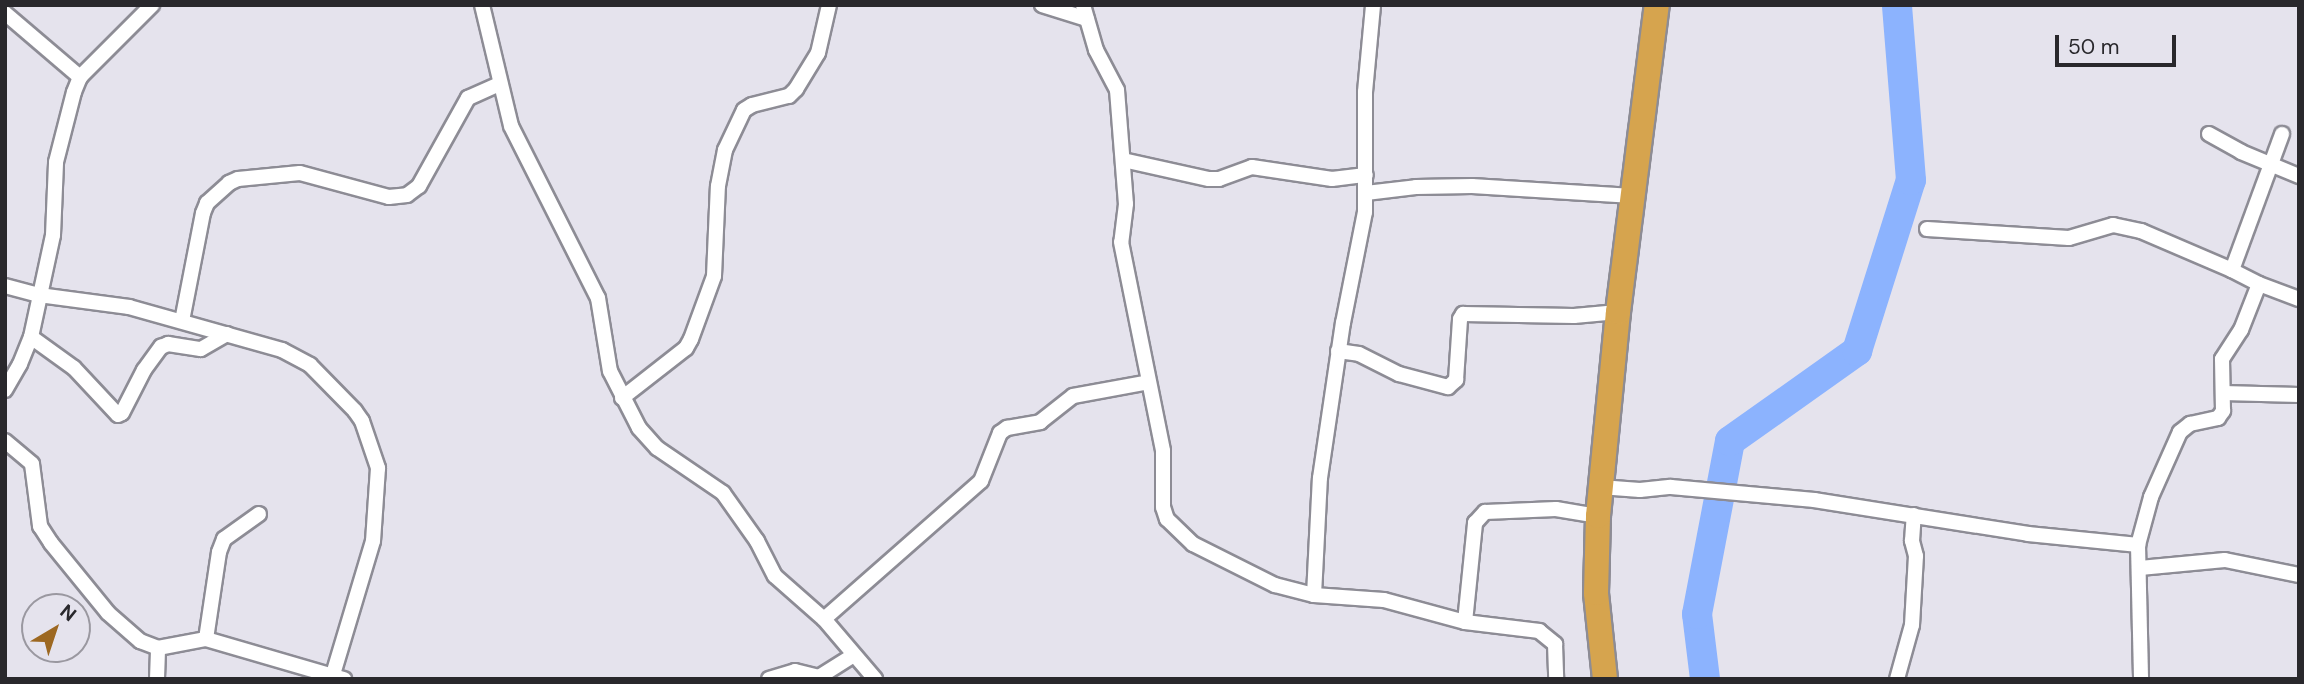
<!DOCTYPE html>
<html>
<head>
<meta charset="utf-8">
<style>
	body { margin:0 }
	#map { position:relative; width:2304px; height:684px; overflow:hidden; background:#e5e3ed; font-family:"DM Sans",sans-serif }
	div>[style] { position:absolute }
	.river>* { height:30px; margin:-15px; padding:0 15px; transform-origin:15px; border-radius:15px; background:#8cb3fe }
	.roads { filter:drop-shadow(2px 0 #8d8c95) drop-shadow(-2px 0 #8d8c95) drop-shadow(0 2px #8d8c95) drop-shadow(0 -2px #8d8c95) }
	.minor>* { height:14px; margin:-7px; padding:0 7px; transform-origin:7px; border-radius:7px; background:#fff }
	.trunk>* { height:24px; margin:-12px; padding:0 12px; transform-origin:12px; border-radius:12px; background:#d6a44e }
	span { translate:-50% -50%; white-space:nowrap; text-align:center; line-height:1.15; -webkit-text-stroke:6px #e5e3ed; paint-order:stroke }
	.frame { position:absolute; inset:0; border:7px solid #29282c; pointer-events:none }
	.north { position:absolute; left:21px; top:593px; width:70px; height:70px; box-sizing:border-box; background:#e5e3ed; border:2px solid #9a98a0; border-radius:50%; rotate:39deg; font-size:19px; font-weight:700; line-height:28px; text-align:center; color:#29282c }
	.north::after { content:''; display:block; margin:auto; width:24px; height:32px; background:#9d6821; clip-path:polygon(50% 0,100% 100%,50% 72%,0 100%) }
	.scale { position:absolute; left:2055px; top:35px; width:121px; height:32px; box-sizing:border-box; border:4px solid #29282c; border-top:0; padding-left:9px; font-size:21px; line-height:24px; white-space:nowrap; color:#29282c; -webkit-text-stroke:5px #e5e3ed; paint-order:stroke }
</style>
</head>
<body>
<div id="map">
	<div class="river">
		<div style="left:1705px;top:679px;width:65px;rotate:-97deg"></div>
		<div style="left:1697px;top:614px;width:176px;rotate:-79.2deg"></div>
		<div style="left:1730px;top:441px;width:156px;rotate:-35.3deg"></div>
		<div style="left:1857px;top:351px;width:179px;rotate:-72.5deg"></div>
		<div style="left:1911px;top:180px;width:176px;rotate:-94.6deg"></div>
	</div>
	<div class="roads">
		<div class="minor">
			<div style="left:482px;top:5px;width:124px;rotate:76.5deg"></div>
			<div style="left:511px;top:126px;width:193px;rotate:63.2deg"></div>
			<div style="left:598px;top:298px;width:74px;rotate:80.7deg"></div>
			<div style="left:610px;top:371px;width:64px;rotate:63deg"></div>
			<div style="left:639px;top:428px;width:27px;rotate:48deg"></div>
			<div style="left:657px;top:448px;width:80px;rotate:34.3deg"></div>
			<div style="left:723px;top:493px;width:59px;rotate:54.7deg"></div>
			<div style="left:757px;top:541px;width:39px;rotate:63deg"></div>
			<div style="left:775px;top:576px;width:65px;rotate:41.3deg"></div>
			<div style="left:824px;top:619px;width:79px;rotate:49.6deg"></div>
			<div style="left:1042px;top:5px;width:47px;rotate:17.3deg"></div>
			<div style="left:1083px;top:5px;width:47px;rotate:73.9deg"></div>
			<div style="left:1096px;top:50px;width:45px;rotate:62.3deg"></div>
			<div style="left:1117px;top:90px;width:114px;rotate:85.5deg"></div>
			<div style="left:1126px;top:204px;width:38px;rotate:97deg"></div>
			<div style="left:1121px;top:242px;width:213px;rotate:78.6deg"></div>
			<div style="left:1163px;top:451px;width:56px;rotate:90deg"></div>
			<div style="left:1163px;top:507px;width:13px;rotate:72deg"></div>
			<div style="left:1167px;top:519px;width:36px;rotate:44deg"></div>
			<div style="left:1193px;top:544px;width:92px;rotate:26.6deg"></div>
			<div style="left:1275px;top:585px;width:40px;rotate:14.4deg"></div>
			<div style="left:1314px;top:595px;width:70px;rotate:4.1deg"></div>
			<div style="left:1384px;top:600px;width:84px;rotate:15.2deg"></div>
			<div style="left:1465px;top:622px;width:75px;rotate:6.9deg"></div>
			<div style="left:1539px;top:631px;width:21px;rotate:39deg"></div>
			<div style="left:1555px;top:644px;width:35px;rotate:88deg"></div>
			<div style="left:5px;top:13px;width:99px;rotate:40.5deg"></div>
			<div style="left:2209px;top:134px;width:37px;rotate:29deg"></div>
			<div style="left:2241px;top:152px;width:63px;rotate:22.5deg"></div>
			<div style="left:1123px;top:160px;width:88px;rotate:12.5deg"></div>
			<div style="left:1209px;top:179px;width:10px"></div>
			<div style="left:1219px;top:179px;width:35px;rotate:-20deg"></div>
			<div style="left:1252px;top:167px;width:81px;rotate:8.5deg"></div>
			<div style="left:1332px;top:179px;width:34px;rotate:-7deg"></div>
			<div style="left:1366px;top:193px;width:50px;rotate:-6.8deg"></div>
			<div style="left:1416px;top:187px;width:56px;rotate:-1deg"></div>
			<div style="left:1472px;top:186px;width:161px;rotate:3.6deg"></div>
			<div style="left:1927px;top:229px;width:142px;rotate:3.6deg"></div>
			<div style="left:2069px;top:238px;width:46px;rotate:-16.5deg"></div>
			<div style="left:2113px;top:225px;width:29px;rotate:12deg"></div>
			<div style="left:2141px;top:231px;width:99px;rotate:23.2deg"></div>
			<div style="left:2259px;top:284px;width:43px;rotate:20.6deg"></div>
			<div style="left:5px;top:286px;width:35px;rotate:15deg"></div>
			<div style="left:39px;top:295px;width:91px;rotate:7.6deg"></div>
			<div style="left:129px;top:307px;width:159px;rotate:15.7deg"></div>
			<div style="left:282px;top:350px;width:32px;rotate:28deg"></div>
			<div style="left:310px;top:365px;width:64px;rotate:45.6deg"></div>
			<div style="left:355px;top:411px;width:12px;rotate:55deg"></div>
			<div style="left:362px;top:421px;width:50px;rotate:71.2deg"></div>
			<div style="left:378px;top:468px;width:73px;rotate:93.9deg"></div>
			<div style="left:373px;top:541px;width:139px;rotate:106.7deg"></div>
			<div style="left:182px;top:321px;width:110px;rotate:-79deg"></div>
			<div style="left:203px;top:213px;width:11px;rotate:-68deg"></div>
			<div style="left:207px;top:203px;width:30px;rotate:-42deg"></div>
			<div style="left:229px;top:183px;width:10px;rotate:-24deg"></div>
			<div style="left:238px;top:179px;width:62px;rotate:-5.5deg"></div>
			<div style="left:300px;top:173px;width:92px;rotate:15.1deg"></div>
			<div style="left:389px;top:197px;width:18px;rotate:-6deg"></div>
			<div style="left:407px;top:195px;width:15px;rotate:-37deg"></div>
			<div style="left:419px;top:186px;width:101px;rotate:-60.9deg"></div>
			<div style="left:468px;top:98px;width:34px;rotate:-24deg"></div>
			<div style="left:31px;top:337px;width:53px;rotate:35.8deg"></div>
			<div style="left:74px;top:368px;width:64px;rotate:46.9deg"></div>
			<div style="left:118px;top:415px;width:4px;rotate:-27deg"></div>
			<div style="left:122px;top:413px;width:48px;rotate:-62.9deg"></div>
			<div style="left:144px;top:370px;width:29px;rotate:-54deg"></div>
			<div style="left:161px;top:347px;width:8px;rotate:-23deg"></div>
			<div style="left:168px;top:344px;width:33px;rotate:9deg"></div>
			<div style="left:201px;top:349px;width:30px;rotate:-30deg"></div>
			<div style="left:1338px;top:351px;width:21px;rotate:8deg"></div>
			<div style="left:1359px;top:354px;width:45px;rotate:26.6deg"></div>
			<div style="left:1399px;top:374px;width:51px;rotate:14.9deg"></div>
			<div style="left:1448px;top:387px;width:11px;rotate:-41deg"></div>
			<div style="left:1456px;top:380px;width:61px;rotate:-86.2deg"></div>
			<div style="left:1460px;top:319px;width:6px;rotate:-59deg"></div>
			<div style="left:1463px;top:314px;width:111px;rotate:1deg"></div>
			<div style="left:1574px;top:316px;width:44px;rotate:-5.2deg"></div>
			<div style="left:5px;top:390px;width:30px;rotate:-60deg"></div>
			<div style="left:20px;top:364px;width:29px;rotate:-68deg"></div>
			<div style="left:31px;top:337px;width:104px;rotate:-77.8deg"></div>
			<div style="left:53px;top:235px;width:73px;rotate:-87.6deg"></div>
			<div style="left:56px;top:162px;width:72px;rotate:-75.6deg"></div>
			<div style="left:74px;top:92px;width:16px;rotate:-68deg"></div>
			<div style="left:80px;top:77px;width:102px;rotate:-45deg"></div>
			<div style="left:2223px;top:393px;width:76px;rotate:1.5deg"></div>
			<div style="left:622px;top:398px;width:81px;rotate:-38deg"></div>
			<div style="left:686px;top:348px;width:10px;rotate:-61deg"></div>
			<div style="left:691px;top:339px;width:67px;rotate:-69.9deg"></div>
			<div style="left:714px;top:276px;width:90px;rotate:-87.5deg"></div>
			<div style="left:718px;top:186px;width:37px;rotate:-79deg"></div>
			<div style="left:725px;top:150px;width:44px;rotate:-64.6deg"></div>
			<div style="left:744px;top:110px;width:9px;rotate:-32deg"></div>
			<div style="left:752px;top:105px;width:38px;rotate:-14deg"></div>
			<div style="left:789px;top:96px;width:10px;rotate:-45deg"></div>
			<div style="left:796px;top:89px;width:42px;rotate:-58.6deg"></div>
			<div style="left:818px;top:53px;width:49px;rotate:-77.1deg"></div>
			<div style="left:5px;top:441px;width:35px;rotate:40deg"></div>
			<div style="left:32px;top:464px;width:63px;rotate:82.6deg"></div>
			<div style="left:40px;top:526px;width:20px;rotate:57deg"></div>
			<div style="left:51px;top:543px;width:90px;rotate:50.8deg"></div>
			<div style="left:108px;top:613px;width:43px;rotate:41.2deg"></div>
			<div style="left:140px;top:641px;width:19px;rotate:21deg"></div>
			<div style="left:158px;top:648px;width:49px;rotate:-10.6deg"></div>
			<div style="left:206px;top:639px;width:144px;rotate:16.2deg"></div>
			<div style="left:1600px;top:487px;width:40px;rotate:4.3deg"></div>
			<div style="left:1640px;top:490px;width:31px;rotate:-6deg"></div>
			<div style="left:1671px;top:487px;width:144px;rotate:5.2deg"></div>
			<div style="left:1814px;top:500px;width:217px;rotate:9deg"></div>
			<div style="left:2028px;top:534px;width:111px;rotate:5.7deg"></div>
			<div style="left:2138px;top:545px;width:50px;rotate:-74.8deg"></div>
			<div style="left:2151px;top:497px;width:71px;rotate:-66deg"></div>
			<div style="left:2180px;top:432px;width:13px;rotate:-39deg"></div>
			<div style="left:2190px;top:424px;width:29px;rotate:-12deg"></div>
			<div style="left:2218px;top:418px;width:9px;rotate:-54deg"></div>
			<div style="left:2223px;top:411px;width:52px;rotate:-91.1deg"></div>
			<div style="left:2222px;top:359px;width:35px;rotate:-57deg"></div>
			<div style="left:2241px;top:330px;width:49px;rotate:-68.6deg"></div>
			<div style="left:2259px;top:284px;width:30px;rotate:-153deg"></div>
			<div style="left:2232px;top:270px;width:145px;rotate:-69.8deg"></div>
			<div style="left:2138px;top:545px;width:134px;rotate:88.7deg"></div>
			<div style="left:2140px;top:568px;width:85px;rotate:-5.4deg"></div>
			<div style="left:2225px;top:560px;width:76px;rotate:11.5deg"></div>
			<div style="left:1314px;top:595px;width:117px;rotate:-87.1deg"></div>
			<div style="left:1320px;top:478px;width:157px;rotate:-81.6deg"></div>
			<div style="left:1343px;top:323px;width:113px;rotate:-78.8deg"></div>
			<div style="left:1365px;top:212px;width:120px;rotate:-90deg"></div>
			<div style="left:1365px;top:92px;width:87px;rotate:-84.7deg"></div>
			<div style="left:824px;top:619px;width:209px;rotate:-41.3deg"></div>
			<div style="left:981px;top:481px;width:52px;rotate:-68.4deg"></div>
			<div style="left:1000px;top:433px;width:9px;rotate:-36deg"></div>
			<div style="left:1007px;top:428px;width:34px;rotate:-10deg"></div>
			<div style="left:1040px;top:422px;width:42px;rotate:-38.2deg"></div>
			<div style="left:1073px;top:396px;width:77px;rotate:-10.4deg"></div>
			<div style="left:1465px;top:622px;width:100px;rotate:-84.2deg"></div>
			<div style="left:1475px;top:523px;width:15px;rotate:-48deg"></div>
			<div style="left:1485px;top:512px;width:71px;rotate:-2.4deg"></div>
			<div style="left:1556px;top:509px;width:43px;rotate:9.5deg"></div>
			<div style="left:206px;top:639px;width:88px;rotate:-81.5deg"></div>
			<div style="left:219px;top:552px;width:14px;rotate:-69deg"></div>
			<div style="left:224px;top:539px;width:43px;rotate:-35.5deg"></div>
			<div style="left:157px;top:679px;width:31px;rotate:-88deg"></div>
			<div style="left:769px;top:679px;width:27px;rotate:-17deg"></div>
			<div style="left:795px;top:671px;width:25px;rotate:14deg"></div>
			<div style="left:819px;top:677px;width:41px;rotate:-32.2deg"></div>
			<div style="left:1897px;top:679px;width:56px;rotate:-74.5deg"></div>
			<div style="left:1912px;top:625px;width:69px;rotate:-86.7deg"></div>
			<div style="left:1916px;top:556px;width:16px;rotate:-105deg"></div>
			<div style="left:1912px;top:541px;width:26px;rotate:-86deg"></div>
		</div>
		<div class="trunk">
			<div style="left:1605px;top:679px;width:86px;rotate:-96deg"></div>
			<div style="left:1596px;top:593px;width:77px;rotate:-88.5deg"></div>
			<div style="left:1598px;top:516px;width:205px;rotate:-84.4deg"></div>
			<div style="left:1618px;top:312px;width:309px;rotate:-82.8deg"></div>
		</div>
	</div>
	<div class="frame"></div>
	<div class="north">N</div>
	<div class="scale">50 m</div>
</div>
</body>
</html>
